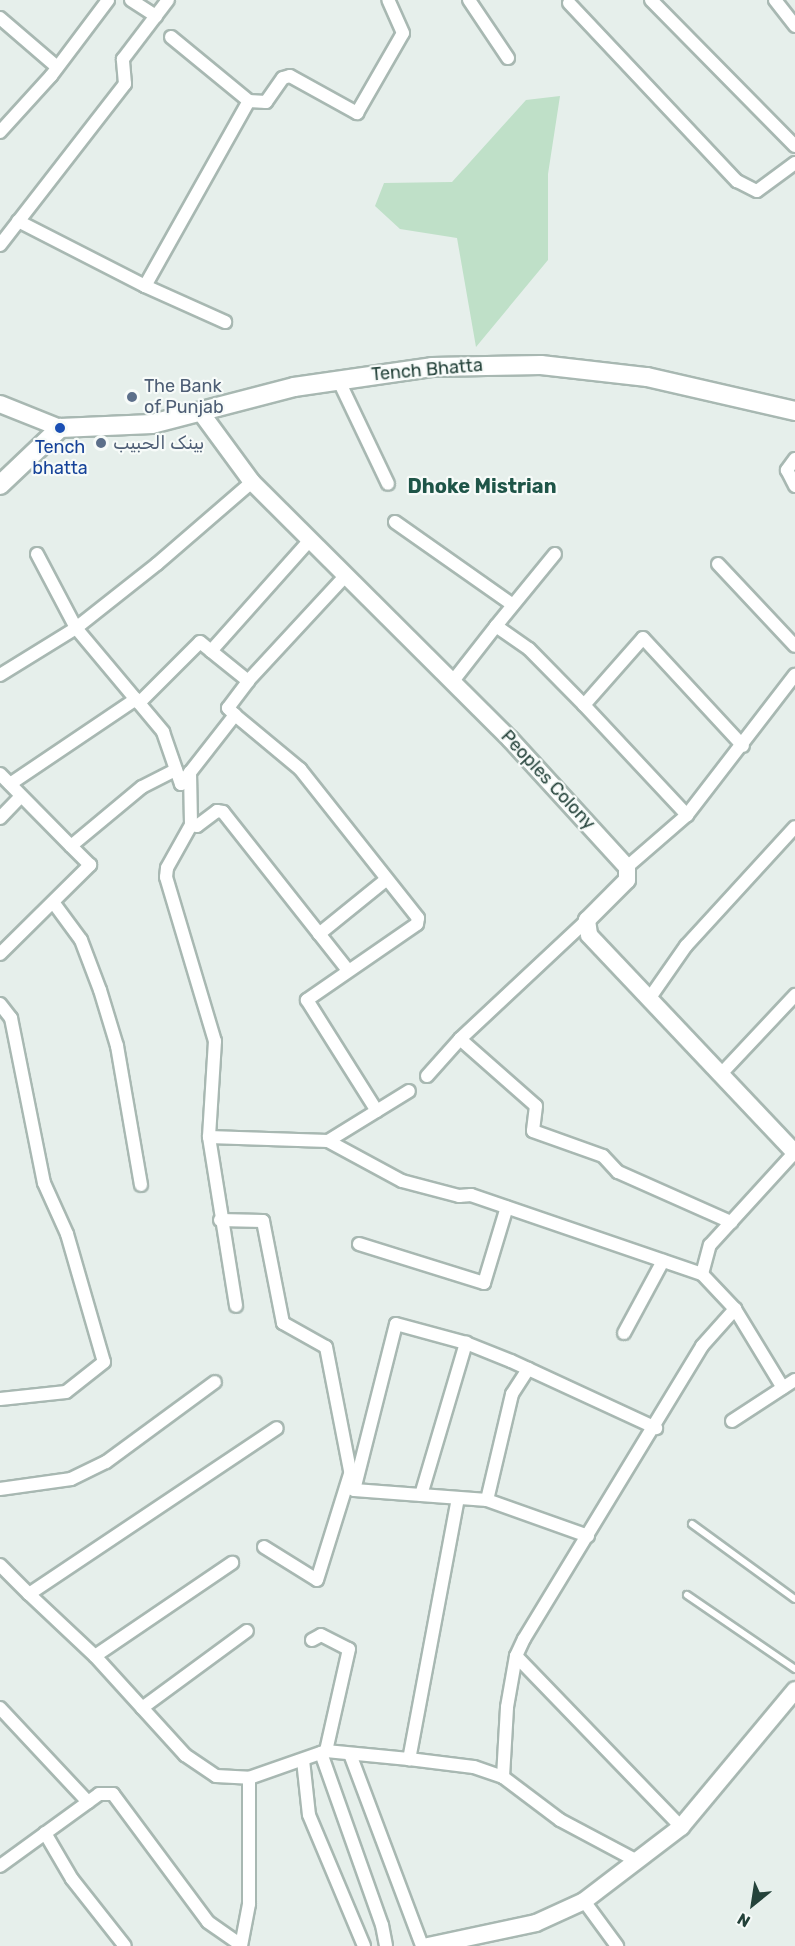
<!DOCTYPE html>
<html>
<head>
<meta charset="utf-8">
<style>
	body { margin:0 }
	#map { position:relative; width:795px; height:1946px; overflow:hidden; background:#e6efeb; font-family:Rubik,Cairo,sans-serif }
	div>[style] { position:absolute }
	.green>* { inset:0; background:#bfe0c8 }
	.roads { filter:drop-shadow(2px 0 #a8b8b2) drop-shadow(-2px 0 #a8b8b2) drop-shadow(0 2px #a8b8b2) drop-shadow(0 -2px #a8b8b2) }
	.service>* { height:6px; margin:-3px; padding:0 3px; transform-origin:3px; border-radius:3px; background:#fff }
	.minor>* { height:12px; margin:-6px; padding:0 6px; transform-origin:6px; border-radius:6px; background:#fff }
	.tertiary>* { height:16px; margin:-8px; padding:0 8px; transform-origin:8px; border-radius:8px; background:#fff }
	.secondary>* { height:18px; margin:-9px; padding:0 9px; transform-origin:9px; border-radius:9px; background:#fff }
	.dots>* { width:16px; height:16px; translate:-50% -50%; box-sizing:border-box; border:3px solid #f7fbf9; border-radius:50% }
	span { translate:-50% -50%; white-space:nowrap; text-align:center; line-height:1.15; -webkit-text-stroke:4.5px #f7fbf9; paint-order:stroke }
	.street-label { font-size:18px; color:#24423a }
	.service-label { font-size:18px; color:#4e5e75 }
	.left { translate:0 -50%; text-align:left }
	.transit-label { font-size:18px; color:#164399 }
	.neighbourhood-label { font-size:20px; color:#1f5548; font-weight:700 }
	.north { position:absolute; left:723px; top:1874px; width:60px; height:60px; -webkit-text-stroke:4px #f7fbf9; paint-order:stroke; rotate:210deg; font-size:16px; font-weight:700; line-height:24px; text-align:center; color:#24423a }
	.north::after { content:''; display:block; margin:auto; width:21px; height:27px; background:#24423a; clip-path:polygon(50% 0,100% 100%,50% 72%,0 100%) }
</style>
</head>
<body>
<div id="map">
	<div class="green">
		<div style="clip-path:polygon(560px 96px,548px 174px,548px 260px,476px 347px,457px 238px,400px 229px,375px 206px,384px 183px,452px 182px,526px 100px)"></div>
	</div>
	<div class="roads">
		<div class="service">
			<div style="left:692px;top:1524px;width:127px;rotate:36.1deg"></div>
			<div style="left:687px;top:1595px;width:131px;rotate:34.4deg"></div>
		</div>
		<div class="minor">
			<div style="left:131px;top:0;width:30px;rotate:33deg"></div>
			<div style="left:469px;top:0;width:70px;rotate:56.1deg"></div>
			<div style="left:651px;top:0;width:205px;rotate:45.4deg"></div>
			<div style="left:775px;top:0;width:33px;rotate:52deg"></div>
			<div style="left:569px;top:3px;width:245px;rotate:46.7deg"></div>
			<div style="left:737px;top:181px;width:22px;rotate:27deg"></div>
			<div style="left:757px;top:191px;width:47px;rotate:-36.4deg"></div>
			<div style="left:0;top:18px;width:75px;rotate:40.7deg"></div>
			<div style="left:171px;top:37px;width:101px;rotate:39.4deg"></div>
			<div style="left:249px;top:101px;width:17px;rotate:3deg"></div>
			<div style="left:266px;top:102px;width:29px;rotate:-55deg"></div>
			<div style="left:283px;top:78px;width:7px;rotate:-16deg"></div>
			<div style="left:290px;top:76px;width:77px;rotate:28.9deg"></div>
			<div style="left:357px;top:113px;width:92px;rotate:-60.1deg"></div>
			<div style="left:403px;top:33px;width:36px;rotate:-114deg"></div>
			<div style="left:0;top:132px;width:76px;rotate:-47.7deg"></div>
			<div style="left:51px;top:76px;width:95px;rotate:-53.1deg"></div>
			<div style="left:18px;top:221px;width:143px;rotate:27.1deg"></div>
			<div style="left:145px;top:286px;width:88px;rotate:24.2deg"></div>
			<div style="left:0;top:245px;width:204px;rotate:-52.2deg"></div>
			<div style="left:125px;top:84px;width:25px;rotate:-95deg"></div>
			<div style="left:123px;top:59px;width:74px;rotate:-52.7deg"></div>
			<div style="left:145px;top:286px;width:212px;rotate:-60.7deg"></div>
			<div style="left:338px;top:379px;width:116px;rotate:64.5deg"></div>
			<div style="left:795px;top:459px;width:14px;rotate:126deg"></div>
			<div style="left:787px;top:470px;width:18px;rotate:63deg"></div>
			<div style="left:395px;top:522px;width:144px;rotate:35.1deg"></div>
			<div style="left:37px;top:554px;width:84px;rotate:62.2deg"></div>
			<div style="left:76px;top:628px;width:98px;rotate:50deg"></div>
			<div style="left:139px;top:703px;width:86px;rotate:-45deg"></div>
			<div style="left:200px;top:642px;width:14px;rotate:39deg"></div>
			<div style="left:211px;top:651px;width:149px;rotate:-48.3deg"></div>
			<div style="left:718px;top:564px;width:112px;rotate:46.8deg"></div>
			<div style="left:496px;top:626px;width:93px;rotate:-50.7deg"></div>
			<div style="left:211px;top:651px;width:48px;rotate:39deg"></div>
			<div style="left:248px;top:681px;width:144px;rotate:-47.2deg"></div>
			<div style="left:0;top:675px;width:89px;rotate:-31.7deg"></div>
			<div style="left:76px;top:628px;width:103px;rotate:-38.3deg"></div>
			<div style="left:157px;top:564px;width:125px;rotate:-40.8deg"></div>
			<div style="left:453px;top:681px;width:70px;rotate:-52deg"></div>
			<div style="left:496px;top:626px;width:40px;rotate:34.9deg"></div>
			<div style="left:529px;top:649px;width:78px;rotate:45.5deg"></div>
			<div style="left:584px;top:705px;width:89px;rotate:-48.6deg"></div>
			<div style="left:643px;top:638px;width:147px;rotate:47.2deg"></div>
			<div style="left:139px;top:703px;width:38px;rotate:50deg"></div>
			<div style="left:163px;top:732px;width:55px;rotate:70.9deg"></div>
			<div style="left:181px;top:784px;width:88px;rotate:-52deg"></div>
			<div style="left:235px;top:715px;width:10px;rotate:-135deg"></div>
			<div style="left:228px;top:708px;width:34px;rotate:-53deg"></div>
			<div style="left:584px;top:705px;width:151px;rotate:46.9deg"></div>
			<div style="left:235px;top:715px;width:85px;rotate:39.7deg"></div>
			<div style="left:300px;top:769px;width:190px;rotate:51.6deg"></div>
			<div style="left:418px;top:918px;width:6px;rotate:99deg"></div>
			<div style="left:417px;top:924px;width:134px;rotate:145.4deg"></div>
			<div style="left:307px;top:1000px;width:131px;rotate:57.8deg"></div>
			<div style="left:190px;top:772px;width:53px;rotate:88.9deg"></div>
			<div style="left:191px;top:825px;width:49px;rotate:119.2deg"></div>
			<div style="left:167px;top:868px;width:9px;rotate:96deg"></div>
			<div style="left:166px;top:877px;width:171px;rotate:73.4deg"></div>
			<div style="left:215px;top:1041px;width:96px;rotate:93.6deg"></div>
			<div style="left:209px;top:1137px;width:171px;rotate:80.9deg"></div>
			<div style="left:0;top:774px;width:101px;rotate:45.4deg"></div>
			<div style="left:71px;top:846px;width:92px;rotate:-39.7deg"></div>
			<div style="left:142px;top:787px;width:38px;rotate:-27deg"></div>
			<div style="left:10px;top:784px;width:152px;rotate:-34deg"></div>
			<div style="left:0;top:818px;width:30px;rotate:-46deg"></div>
			<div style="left:191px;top:825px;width:6px;rotate:9deg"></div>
			<div style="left:197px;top:826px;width:25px;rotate:-37deg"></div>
			<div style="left:217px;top:811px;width:6px;rotate:9deg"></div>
			<div style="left:223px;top:812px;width:200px;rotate:51.7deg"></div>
			<div style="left:627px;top:867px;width:79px;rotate:-40.9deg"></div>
			<div style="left:687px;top:815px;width:177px;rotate:-52.4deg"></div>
			<div style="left:53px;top:902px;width:47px;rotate:53.6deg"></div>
			<div style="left:81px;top:940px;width:53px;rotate:69.2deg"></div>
			<div style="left:100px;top:990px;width:59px;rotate:73.1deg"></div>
			<div style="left:117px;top:1046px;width:141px;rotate:80.2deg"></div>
			<div style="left:319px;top:934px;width:87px;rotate:-39deg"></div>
			<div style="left:0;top:954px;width:127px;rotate:-44.7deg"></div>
			<div style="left:90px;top:865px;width:27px;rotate:-135deg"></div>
			<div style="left:649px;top:999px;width:65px;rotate:-55.1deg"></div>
			<div style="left:686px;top:946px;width:161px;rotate:-47.5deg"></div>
			<div style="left:0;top:1004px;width:18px;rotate:52deg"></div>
			<div style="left:11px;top:1018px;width:168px;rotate:78.7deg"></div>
			<div style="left:44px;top:1183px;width:56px;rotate:65.7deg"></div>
			<div style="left:67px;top:1234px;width:133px;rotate:73.9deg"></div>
			<div style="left:104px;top:1362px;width:48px;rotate:141.7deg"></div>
			<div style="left:66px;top:1392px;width:66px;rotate:173.9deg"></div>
			<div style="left:460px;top:1039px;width:174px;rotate:-43.1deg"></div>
			<div style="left:720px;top:1075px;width:110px;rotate:-46.8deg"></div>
			<div style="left:427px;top:1076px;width:50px;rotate:-48.3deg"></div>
			<div style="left:460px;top:1039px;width:101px;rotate:41.4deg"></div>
			<div style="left:536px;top:1106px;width:25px;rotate:97deg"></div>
			<div style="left:533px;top:1131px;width:74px;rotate:19.7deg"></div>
			<div style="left:603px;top:1156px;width:22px;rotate:47deg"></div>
			<div style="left:618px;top:1172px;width:124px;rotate:23.9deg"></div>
			<div style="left:209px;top:1137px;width:119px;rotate:1.9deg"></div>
			<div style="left:328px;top:1141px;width:84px;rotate:28.4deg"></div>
			<div style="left:402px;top:1181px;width:59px;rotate:14.7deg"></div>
			<div style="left:459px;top:1196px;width:12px;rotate:-5deg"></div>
			<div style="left:471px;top:1195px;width:244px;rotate:18.9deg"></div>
			<div style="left:702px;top:1274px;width:48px;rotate:46.7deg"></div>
			<div style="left:328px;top:1141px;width:95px;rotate:-31.7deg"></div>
			<div style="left:220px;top:1220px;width:43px;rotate:1.3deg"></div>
			<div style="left:263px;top:1221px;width:104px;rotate:78.9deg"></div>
			<div style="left:283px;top:1323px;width:49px;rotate:29.2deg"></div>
			<div style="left:326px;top:1347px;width:142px;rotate:79deg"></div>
			<div style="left:359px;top:1244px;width:131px;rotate:17.3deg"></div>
			<div style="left:484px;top:1283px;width:79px;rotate:-73.2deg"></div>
			<div style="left:702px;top:1274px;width:30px;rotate:-75deg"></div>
			<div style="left:710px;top:1245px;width:126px;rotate:-47.6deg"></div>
			<div style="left:624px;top:1333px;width:82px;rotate:-61.6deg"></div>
			<div style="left:732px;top:1421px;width:75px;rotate:-33.1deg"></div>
			<div style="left:0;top:1489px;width:72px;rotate:-8deg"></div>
			<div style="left:71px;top:1479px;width:39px;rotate:-26deg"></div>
			<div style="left:106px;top:1462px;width:135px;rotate:-36.3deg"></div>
			<div style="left:421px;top:1495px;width:159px;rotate:-73.5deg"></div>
			<div style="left:458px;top:1498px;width:266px;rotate:100.6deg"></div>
			<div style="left:409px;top:1759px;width:65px;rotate:7deg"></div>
			<div style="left:474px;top:1767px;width:31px;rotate:19deg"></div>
			<div style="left:503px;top:1777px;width:71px;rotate:37deg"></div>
			<div style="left:560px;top:1820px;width:87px;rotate:28deg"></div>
			<div style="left:487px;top:1500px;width:109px;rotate:-76.7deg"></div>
			<div style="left:512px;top:1394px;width:30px;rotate:-57deg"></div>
			<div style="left:588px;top:1536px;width:107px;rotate:-160.4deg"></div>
			<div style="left:487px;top:1500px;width:133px;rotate:-175.7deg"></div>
			<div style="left:354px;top:1490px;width:171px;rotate:-75.8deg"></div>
			<div style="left:396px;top:1324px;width:73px;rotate:15.2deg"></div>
			<div style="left:466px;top:1343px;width:48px;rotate:21.8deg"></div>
			<div style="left:511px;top:1361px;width:160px;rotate:24.8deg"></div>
			<div style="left:264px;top:1547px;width:62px;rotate:31.9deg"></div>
			<div style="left:317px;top:1580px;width:111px;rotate:-72.7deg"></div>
			<div style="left:0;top:1565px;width:41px;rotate:45deg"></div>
			<div style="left:29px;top:1594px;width:298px;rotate:-33.8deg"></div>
			<div style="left:29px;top:1594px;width:91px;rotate:43.2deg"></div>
			<div style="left:95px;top:1656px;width:166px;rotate:-34.2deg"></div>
			<div style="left:312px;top:1640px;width:10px;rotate:-29deg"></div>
			<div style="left:321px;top:1635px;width:31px;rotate:27deg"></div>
			<div style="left:349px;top:1649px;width:105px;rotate:102.7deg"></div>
			<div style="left:326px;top:1751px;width:83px;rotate:5.5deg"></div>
			<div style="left:95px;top:1656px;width:134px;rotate:47.7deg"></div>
			<div style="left:185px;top:1755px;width:37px;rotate:34deg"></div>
			<div style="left:216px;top:1776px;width:33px;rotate:3deg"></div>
			<div style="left:249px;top:1778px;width:82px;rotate:-19.3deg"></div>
			<div style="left:516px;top:1656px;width:238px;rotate:46deg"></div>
			<div style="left:0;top:1708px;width:129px;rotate:46.9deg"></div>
			<div style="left:142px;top:1708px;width:130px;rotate:-36.3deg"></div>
			<div style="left:321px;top:1753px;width:182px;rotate:70.5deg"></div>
			<div style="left:382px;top:1925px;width:21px;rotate:79deg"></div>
			<div style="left:350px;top:1754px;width:205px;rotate:69.4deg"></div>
			<div style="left:303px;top:1760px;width:55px;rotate:83.8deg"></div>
			<div style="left:309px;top:1815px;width:142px;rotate:67.2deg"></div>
			<div style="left:503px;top:1777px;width:70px;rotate:-86.7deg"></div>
			<div style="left:507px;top:1707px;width:52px;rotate:-80deg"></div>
			<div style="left:516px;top:1656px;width:19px;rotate:-65deg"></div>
			<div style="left:524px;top:1639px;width:343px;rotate:-58.7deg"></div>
			<div style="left:702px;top:1346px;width:50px;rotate:-48.3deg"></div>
			<div style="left:735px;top:1309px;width:92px;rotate:58.7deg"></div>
			<div style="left:45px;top:1833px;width:53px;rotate:59.6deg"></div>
			<div style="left:72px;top:1879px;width:85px;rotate:51.7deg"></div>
			<div style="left:0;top:1866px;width:122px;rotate:-36deg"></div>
			<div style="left:99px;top:1794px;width:14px"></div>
			<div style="left:113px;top:1794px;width:159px;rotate:53.4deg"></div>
			<div style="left:208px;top:1922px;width:40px;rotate:34.9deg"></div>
			<div style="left:584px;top:1901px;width:56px;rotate:53.7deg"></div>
			<div style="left:241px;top:1946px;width:43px;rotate:-79.2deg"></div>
			<div style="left:249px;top:1904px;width:126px;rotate:-90deg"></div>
		</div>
		<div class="tertiary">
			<div style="left:0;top:404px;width:65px;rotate:21.8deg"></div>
			<div style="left:202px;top:414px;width:84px;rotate:53.7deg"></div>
			<div style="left:252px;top:482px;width:364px;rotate:44.9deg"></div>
			<div style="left:510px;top:739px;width:173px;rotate:47.6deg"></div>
			<div style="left:627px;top:867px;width:13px;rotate:90deg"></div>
			<div style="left:627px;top:880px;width:57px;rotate:135deg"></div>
			<div style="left:587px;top:920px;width:15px;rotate:82deg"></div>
			<div style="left:589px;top:935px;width:300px;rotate:46.6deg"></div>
			<div style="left:428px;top:1946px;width:110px;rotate:-12deg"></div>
			<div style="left:536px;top:1923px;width:53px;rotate:-24.6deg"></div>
			<div style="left:584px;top:1901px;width:122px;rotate:-37.3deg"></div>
			<div style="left:681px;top:1827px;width:178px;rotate:-50.2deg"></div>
		</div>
		<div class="secondary">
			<div style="left:0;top:485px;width:83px;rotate:-43.5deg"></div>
			<div style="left:60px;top:428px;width:92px;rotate:-2.5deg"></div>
			<div style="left:152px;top:424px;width:147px;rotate:-14.6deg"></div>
			<div style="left:294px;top:387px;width:139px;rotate:-8.2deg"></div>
			<div style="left:432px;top:367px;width:109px;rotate:-1.1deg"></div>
			<div style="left:541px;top:365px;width:107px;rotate:6.5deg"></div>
			<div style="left:647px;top:377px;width:152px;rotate:12.9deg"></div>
		</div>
	</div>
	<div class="dots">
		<div style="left:132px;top:397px;background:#5c6f8a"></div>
		<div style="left:60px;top:428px;background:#1a4fb4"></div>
		<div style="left:101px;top:443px;background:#5c6f8a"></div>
	</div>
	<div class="street-label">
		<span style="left:427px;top:370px;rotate:-5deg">Tench Bhatta</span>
		<span style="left:548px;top:780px;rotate:47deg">Peoples Colony</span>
	</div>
	<div class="service-label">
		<span class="left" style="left:144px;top:397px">The Bank<br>of Punjab</span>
		<span class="left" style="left:113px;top:443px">بينک الحبيب</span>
	</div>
	<div class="transit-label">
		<span style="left:60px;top:458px">Tench<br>bhatta</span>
	</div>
	<div class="neighbourhood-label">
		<span style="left:482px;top:486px">Dhoke Mistrian</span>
	</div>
	<div class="north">N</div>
</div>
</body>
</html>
